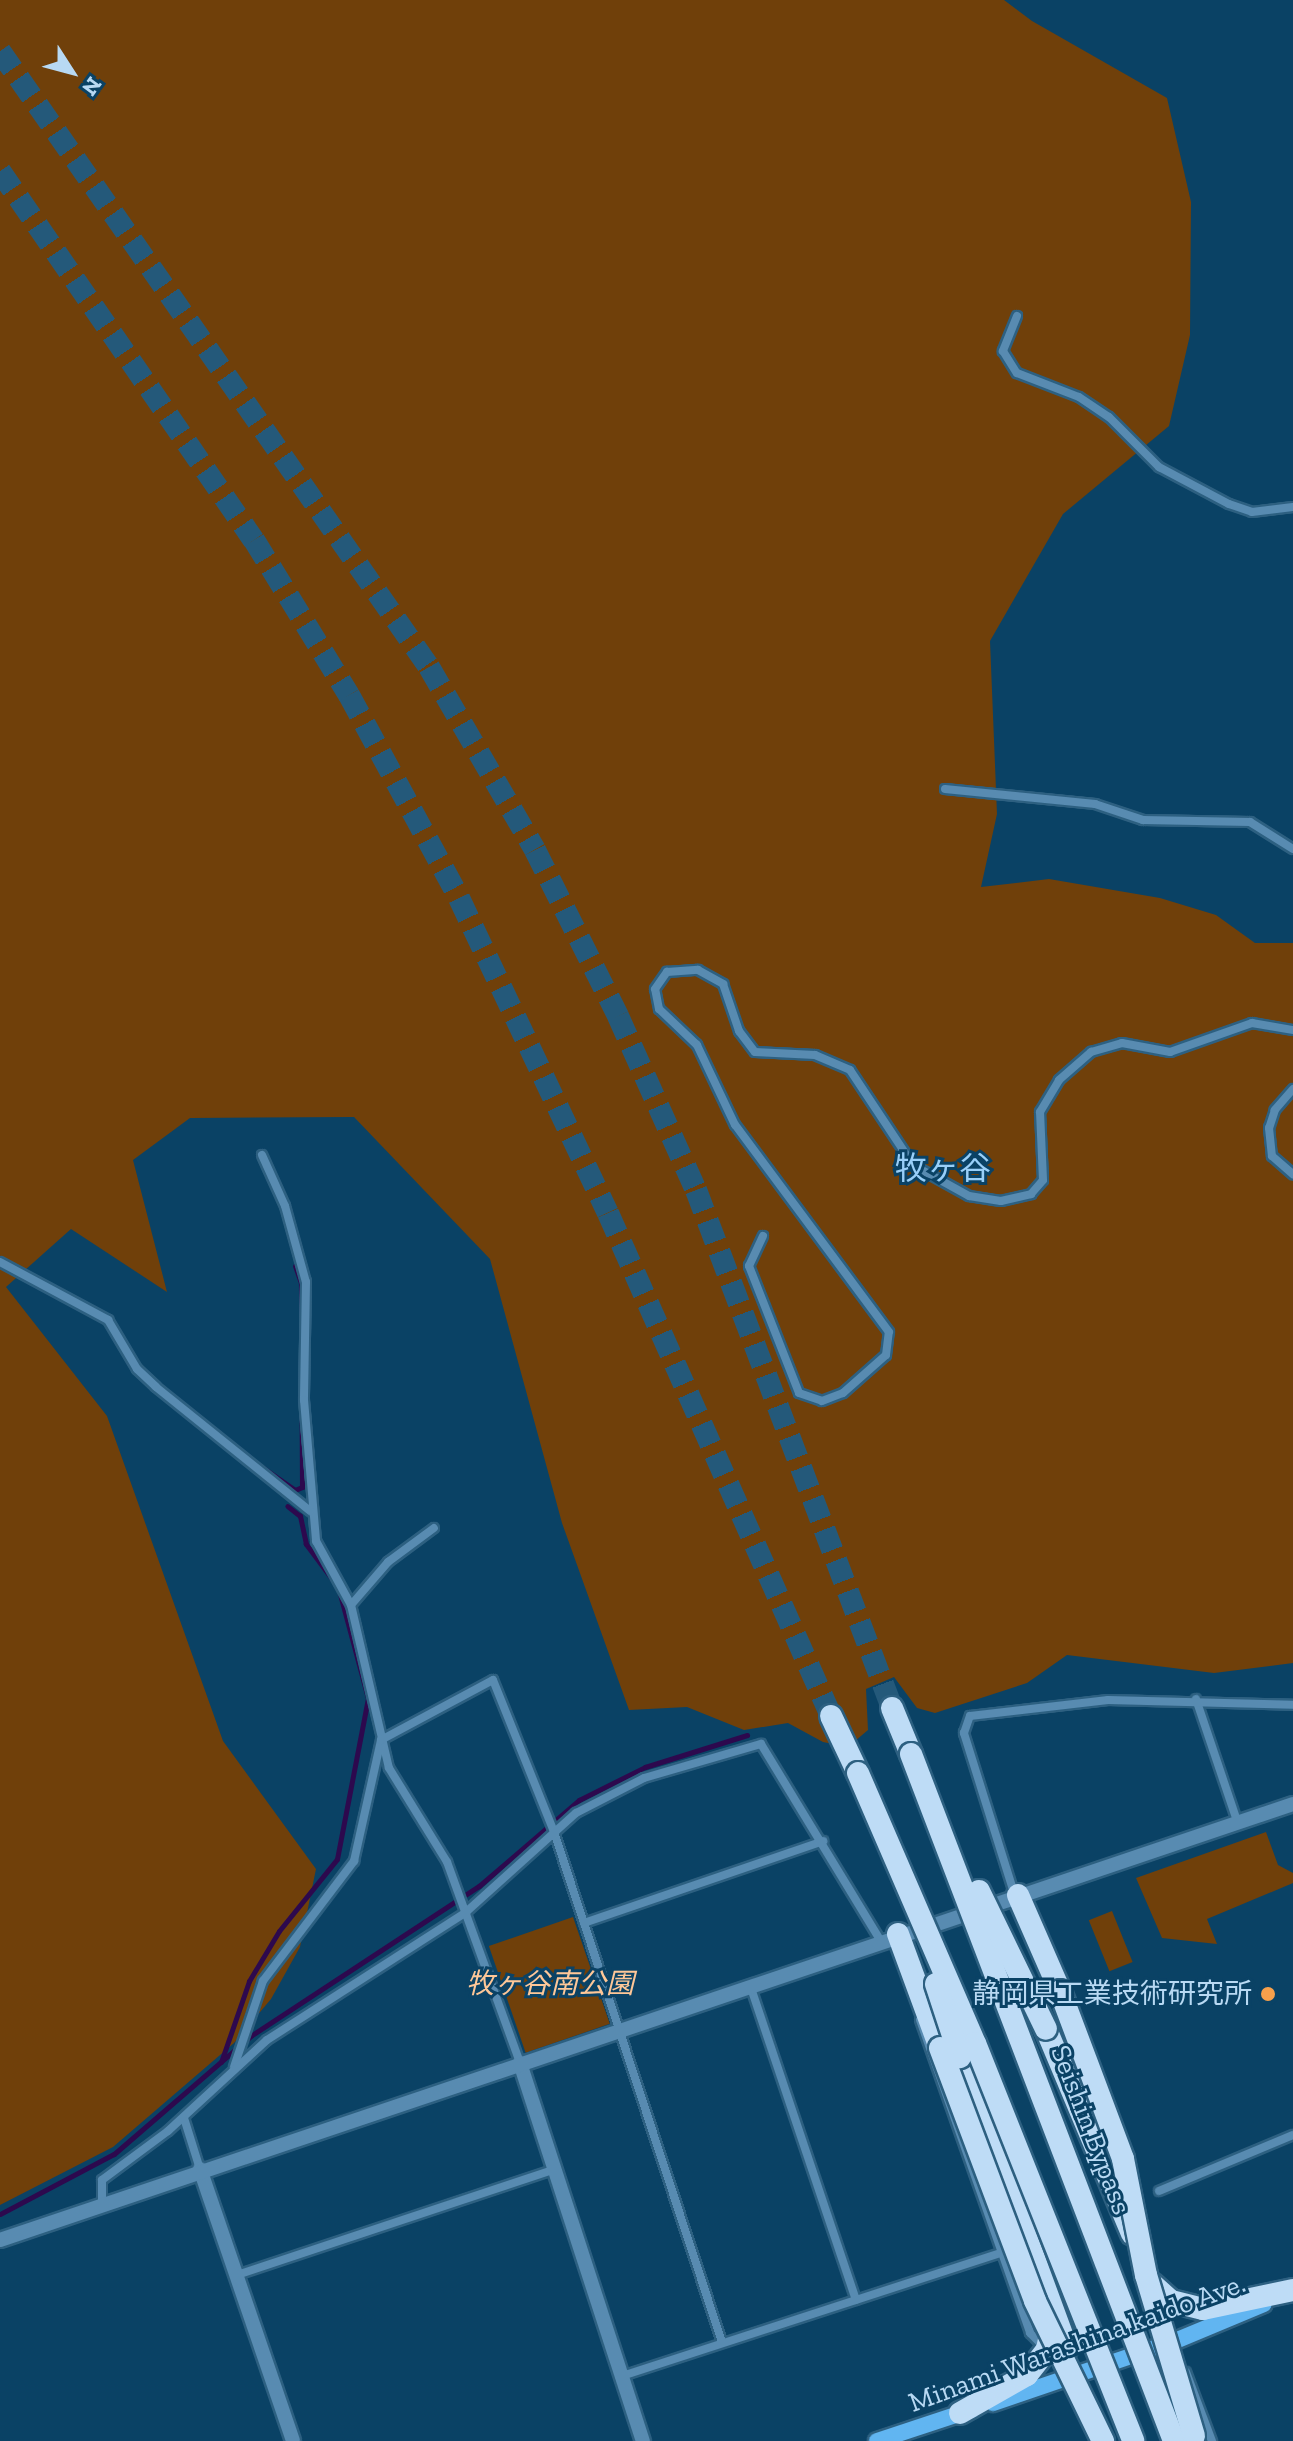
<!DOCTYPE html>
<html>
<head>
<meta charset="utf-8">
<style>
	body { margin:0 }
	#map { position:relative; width:1293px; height:2441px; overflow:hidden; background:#0a4265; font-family:"Zilla Slab","Noto Sans JP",serif }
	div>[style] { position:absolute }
	.green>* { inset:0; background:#70400a; transform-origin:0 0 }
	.stream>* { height:5px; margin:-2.5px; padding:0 2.5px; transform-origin:2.5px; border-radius:2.5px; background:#2d094e }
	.trunk-tunnel>* { height:22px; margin-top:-11px; transform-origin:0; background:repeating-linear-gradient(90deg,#24597a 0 22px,transparent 0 33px) }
	.roads { filter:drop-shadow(2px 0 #2d6081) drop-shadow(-2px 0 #2d6081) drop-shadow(0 2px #2d6081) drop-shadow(0 -2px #2d6081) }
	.minor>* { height:8px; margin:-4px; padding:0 4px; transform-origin:4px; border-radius:4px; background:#588bb1 }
	.tertiary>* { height:14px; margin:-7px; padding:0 7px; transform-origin:7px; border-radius:7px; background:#588bb1 }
	.secondary>* { height:16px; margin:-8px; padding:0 8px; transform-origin:8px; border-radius:8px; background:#61b5f1 }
	.trunk>* { height:22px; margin:-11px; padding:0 11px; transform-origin:11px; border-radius:11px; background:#bedcf6 }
	.bridges { filter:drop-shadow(2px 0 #2d6081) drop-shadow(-2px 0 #2d6081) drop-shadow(0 2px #2d6081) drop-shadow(0 -2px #2d6081) }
	.trunk-bridge>* { height:22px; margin:-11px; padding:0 11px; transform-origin:11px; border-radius:11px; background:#bedcf6 }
	.dots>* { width:22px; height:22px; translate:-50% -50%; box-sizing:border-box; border:4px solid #0a4265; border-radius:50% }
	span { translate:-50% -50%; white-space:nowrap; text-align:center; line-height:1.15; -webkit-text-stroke:6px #0a4265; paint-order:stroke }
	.park-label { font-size:28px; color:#fec798; font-style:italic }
	.poi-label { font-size:28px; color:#b8d9f3 }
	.right { translate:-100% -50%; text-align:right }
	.street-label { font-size:28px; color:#b8d9f3 }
	.quarter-label { font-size:32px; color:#99cff8 }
	.north { position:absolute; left:32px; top:32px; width:80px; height:80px; -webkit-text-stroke:6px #0a4265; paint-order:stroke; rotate:126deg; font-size:22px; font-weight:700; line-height:32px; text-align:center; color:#b8d9f3 }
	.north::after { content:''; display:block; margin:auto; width:28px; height:36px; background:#b8d9f3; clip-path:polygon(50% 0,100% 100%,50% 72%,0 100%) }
</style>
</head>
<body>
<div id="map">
	<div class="green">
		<div style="clip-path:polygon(0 0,1004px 0,1032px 21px,1167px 98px,1191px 202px,1190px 335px,1169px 426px,1063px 514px,990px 641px,997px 814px,981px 887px,1049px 879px,1160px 898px,1216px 915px,1255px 943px,1293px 943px,1293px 1663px,1214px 1673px,1067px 1655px,1027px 1683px,935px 1713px,917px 1708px,894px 1677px,866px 1689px,868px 1730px,848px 1747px,823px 1742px,788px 1723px,744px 1730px,687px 1707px,629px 1710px,562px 1523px,490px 1259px,354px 1117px,190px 1118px,133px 1160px,167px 1292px,71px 1229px,6px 1287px,107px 1416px,223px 1741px,316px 1869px,300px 1947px,271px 1999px,234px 2043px,113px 2147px,0 2205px)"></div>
		<div style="clip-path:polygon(1266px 1832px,1278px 1865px,1293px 1873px,1293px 1883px,1207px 1919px,1217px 1944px,1162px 1938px,1136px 1878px)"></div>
		<div style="left:1112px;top:1911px;width:55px;height:25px;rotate:68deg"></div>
		<div style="left:573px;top:1917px;width:113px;height:89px;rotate:71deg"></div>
	</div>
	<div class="stream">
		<div style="left:259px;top:1465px;width:44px;rotate:34.8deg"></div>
		<div style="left:295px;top:1490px;width:8px;rotate:-23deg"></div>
		<div style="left:302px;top:1487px;width:204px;rotate:-90.3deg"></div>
		<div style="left:301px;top:1283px;width:18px;rotate:-109deg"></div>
		<div style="left:221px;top:2062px;width:86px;rotate:-70.9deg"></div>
		<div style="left:249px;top:1981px;width:58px;rotate:-59deg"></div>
		<div style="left:279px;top:1931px;width:92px;rotate:-51.1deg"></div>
		<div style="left:337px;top:1859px;width:164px;rotate:-79.1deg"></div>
		<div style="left:368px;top:1698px;width:115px;rotate:-105.1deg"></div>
		<div style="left:338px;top:1587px;width:54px;rotate:-126.7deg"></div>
		<div style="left:306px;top:1544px;width:29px;rotate:-102deg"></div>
		<div style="left:300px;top:1516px;width:16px;rotate:-142deg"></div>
		<div style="left:0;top:2214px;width:129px;rotate:-27.8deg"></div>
		<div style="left:114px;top:2154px;width:182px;rotate:-40.8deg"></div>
		<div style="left:252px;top:2035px;width:272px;rotate:-33.3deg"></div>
		<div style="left:479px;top:1886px;width:132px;rotate:-40.7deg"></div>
		<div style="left:579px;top:1800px;width:74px;rotate:-26.6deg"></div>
		<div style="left:645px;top:1767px;width:107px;rotate:-17.4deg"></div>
	</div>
	<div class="trunk-tunnel">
		<div style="left:0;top:51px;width:751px;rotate:55.15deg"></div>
		<div style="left:429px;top:667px;width:211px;rotate:59.9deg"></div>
		<div style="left:535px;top:850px;width:186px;rotate:63.4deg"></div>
		<div style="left:618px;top:1016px;width:191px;rotate:65.9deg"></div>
		<div style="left:696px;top:1190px;width:554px;rotate:69.27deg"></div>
		<div style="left:0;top:171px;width:448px;rotate:55.5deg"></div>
		<div style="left:254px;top:540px;width:182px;rotate:58.5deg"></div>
		<div style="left:349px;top:695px;width:231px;rotate:61.5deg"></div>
		<div style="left:459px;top:898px;width:348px;rotate:64.7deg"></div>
		<div style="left:608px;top:1213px;width:550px;rotate:66.09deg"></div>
	</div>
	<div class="roads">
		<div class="minor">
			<div style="left:1017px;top:316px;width:38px;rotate:112deg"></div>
			<div style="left:1003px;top:351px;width:26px;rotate:58deg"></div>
			<div style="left:1017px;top:373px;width:66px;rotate:21.2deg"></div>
			<div style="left:1079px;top:397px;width:36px;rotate:34deg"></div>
			<div style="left:1109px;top:417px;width:71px;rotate:45deg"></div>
			<div style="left:1159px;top:467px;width:79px;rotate:27.9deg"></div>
			<div style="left:1229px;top:504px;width:24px;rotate:19deg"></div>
			<div style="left:1252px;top:512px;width:41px;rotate:-7deg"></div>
			<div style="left:945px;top:789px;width:151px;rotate:5.7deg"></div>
			<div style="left:1095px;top:804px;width:51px;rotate:18.4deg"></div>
			<div style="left:1143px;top:820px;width:107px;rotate:1.1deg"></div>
			<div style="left:1250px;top:822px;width:51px;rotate:32.1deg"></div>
			<div style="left:1293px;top:1089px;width:28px;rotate:131deg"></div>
			<div style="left:1275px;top:1110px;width:19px;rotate:108deg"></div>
			<div style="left:1269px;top:1128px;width:28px;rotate:84deg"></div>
			<div style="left:1272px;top:1156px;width:28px;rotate:41deg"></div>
			<div style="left:262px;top:1155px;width:56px;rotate:65.7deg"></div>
			<div style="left:285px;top:1206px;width:79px;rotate:74.6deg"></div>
			<div style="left:306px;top:1282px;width:118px;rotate:91deg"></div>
			<div style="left:304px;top:1400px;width:142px;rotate:85.1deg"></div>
			<div style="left:316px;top:1541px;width:73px;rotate:61.3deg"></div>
			<div style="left:351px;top:1605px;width:167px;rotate:76.9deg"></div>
			<div style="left:389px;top:1768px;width:110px;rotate:58.3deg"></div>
			<div style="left:447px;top:1862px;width:214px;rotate:70deg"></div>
			<div style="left:763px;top:1236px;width:33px;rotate:115deg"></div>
			<div style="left:749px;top:1266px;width:136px;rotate:68.5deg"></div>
			<div style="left:799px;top:1393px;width:24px;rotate:19deg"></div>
			<div style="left:822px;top:1401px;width:22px;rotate:-21deg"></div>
			<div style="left:843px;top:1393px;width:57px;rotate:-41.5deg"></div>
			<div style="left:886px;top:1355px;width:23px;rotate:-83deg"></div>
			<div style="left:889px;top:1332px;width:258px;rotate:-126.6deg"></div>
			<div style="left:735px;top:1125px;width:89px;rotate:-115.4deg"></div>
			<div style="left:697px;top:1045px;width:52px;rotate:-136.5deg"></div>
			<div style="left:659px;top:1009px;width:20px;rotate:-101deg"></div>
			<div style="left:655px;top:989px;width:21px;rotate:-55deg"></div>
			<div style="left:667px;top:972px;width:31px;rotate:-4deg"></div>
			<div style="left:698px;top:970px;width:29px;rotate:29deg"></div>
			<div style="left:723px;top:984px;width:50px;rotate:71.2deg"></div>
			<div style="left:739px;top:1031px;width:26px;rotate:53deg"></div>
			<div style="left:755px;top:1052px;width:60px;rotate:2.9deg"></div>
			<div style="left:815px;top:1055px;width:38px;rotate:23deg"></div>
			<div style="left:850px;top:1070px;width:114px;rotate:56.4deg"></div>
			<div style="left:913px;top:1165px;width:64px;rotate:29deg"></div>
			<div style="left:969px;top:1196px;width:32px;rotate:9deg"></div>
			<div style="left:1001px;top:1201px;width:31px;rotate:-13deg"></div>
			<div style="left:1031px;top:1194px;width:18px;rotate:-49deg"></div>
			<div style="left:1043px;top:1180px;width:68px;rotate:-92.5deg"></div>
			<div style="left:1040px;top:1112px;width:37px;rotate:-59deg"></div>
			<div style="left:1059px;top:1080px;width:43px;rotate:-41.2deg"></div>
			<div style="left:1091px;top:1052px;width:32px;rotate:-16deg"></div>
			<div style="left:1122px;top:1043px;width:49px;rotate:10.6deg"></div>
			<div style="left:1170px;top:1052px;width:87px;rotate:-19.5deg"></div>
			<div style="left:1252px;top:1023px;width:42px;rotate:9.7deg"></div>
			<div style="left:0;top:1262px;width:123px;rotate:28.2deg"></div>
			<div style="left:108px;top:1320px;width:57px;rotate:59.4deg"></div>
			<div style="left:137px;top:1369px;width:26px;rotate:43deg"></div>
			<div style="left:156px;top:1387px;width:198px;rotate:38.8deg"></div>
			<div style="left:351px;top:1605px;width:57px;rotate:-49.3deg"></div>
			<div style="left:388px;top:1562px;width:57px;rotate:-36.5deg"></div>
			<div style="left:1196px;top:1699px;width:129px;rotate:71.4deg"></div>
			<div style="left:1015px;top:1896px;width:171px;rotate:-107.4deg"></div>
			<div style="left:964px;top:1733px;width:18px;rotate:-71deg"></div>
			<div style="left:970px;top:1716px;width:139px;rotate:-6.6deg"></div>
			<div style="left:1108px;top:1700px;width:185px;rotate:1.5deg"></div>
			<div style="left:584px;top:1923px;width:253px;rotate:-18.9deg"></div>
			<div style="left:751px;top:1988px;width:329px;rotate:71.4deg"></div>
			<div style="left:920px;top:2020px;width:332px;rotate:70.6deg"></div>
			<div style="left:1030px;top:2333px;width:18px;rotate:45deg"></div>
			<div style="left:234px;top:2067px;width:91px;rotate:-71.4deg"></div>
			<div style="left:263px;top:1981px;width:151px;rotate:-52.8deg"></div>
			<div style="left:354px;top:1861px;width:124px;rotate:-77.4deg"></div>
			<div style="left:381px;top:1740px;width:127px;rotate:-28.2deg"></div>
			<div style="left:493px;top:1680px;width:164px;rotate:68.1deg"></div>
			<div style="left:554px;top:1832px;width:537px;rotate:71.77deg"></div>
			<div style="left:184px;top:2118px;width:53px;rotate:72.6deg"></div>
			<div style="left:1159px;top:2191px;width:145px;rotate:-22.7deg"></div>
			<div style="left:102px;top:2202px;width:22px;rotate:-90deg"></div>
			<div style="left:102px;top:2180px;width:82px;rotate:-36.6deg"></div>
			<div style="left:168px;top:2131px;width:134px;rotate:-42.6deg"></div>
			<div style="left:267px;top:2040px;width:237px;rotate:-32.7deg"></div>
			<div style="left:466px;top:1912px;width:148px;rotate:-42deg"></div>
			<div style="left:576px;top:1813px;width:76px;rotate:-27.2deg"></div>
			<div style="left:644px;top:1778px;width:122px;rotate:-16.2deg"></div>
			<div style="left:761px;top:1744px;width:229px;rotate:58.7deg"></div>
			<div style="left:237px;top:2275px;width:335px;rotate:-18.4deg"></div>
			<div style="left:1186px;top:2372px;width:74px;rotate:69.4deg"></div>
			<div style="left:622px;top:2376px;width:398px;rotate:-18deg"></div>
		</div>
		<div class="tertiary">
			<div style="left:520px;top:2063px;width:398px;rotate:72deg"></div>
			<div style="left:200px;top:2169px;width:287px;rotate:71.1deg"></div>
			<div style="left:0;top:2240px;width:1365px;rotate:-18.63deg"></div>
		</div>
		<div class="secondary">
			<div style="left:993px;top:2403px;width:192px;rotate:-18.8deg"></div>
			<div style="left:1175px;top:2341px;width:96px;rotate:-22.6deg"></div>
			<div style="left:877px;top:2441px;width:99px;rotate:-18.3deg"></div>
		</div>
		<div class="trunk">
			<div style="left:892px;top:1708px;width:50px;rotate:67.6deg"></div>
			<div style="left:831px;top:1716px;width:63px;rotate:64.7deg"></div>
			<div style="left:1018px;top:1895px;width:105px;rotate:66.4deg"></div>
			<div style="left:898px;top:1934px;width:121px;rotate:69.8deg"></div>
			<div style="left:1046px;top:2029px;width:222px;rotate:67.2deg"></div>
			<div style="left:960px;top:2057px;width:310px;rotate:69.8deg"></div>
			<div style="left:1152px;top:2284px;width:25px;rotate:42deg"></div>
			<div style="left:1171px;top:2301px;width:33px;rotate:14deg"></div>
			<div style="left:1203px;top:2309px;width:92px;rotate:-11.9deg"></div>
			<div style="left:960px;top:2413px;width:77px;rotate:-29.6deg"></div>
			<div style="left:1027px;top:2375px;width:33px;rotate:-52deg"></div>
			<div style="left:1047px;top:2349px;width:29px;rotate:-78deg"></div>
		</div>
	</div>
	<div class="bridges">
		<div class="trunk-bridge">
			<div style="left:911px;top:1754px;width:736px;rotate:69.05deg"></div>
			<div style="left:858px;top:1773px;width:294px;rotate:66.6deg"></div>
			<div style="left:975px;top:2043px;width:428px;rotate:68.3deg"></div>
			<div style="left:979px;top:1891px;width:153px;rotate:64.1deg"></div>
			<div style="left:936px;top:1984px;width:77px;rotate:71.8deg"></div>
			<div style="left:1060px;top:1991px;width:179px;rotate:69.4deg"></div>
			<div style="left:1123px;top:2159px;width:118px;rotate:78.8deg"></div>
			<div style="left:1146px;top:2275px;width:168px;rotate:73.4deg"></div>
			<div style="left:940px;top:2048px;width:270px;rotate:69.4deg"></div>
			<div style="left:1035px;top:2301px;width:156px;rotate:64.1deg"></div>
		</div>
	</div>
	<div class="dots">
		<div style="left:1268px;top:1994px;background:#f8a04b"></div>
	</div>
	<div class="park-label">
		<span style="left:550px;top:1984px">牧ヶ谷南公園</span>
	</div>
	<div class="poi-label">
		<span class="right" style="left:1252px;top:1994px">静岡県工業技術研究所</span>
	</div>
	<div class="street-label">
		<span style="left:1091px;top:2130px;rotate:69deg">Seishin Bypass</span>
		<span style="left:1077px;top:2343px;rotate:-20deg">Minami Warashina kaido Ave.</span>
	</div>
	<div class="quarter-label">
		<span style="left:943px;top:1168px">牧ヶ谷</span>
	</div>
	<div class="north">N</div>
</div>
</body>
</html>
